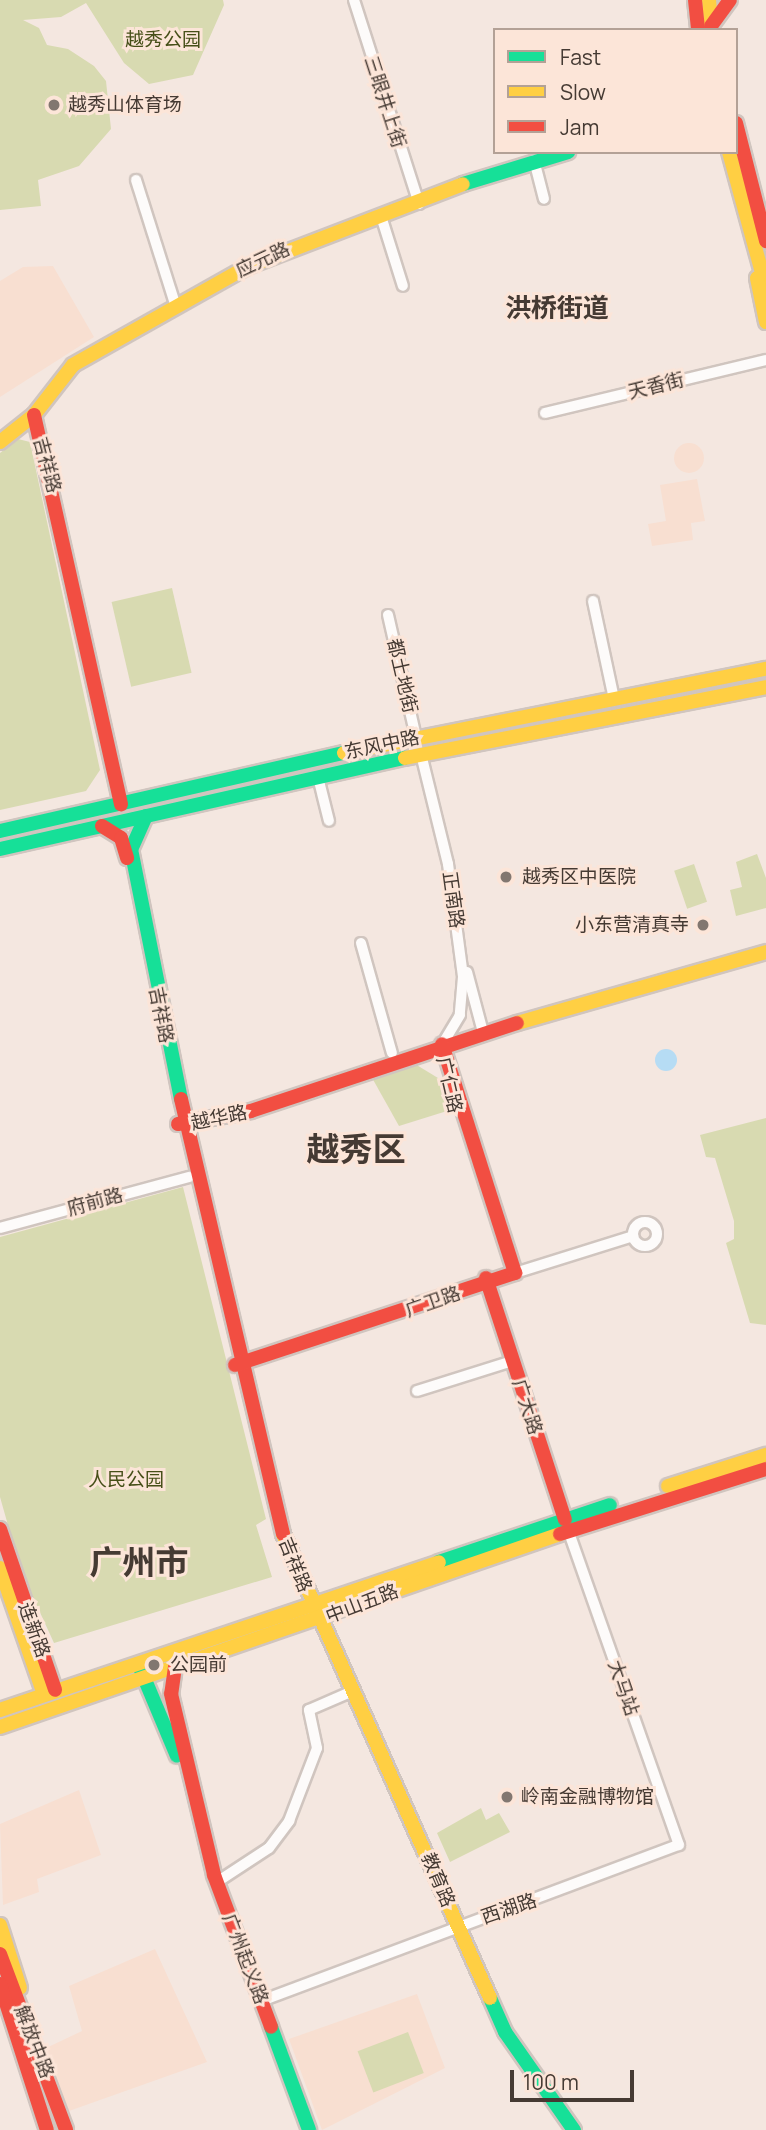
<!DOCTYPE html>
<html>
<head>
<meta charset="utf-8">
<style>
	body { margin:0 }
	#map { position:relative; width:766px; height:2130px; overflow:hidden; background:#f4e7e0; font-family:Manrope,"Noto Sans SC",sans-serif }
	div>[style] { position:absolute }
	.built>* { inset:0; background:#f8dfd1 }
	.round { border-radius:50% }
	.green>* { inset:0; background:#d8dab1; transform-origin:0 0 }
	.water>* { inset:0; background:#b6dcf4 }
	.roads { filter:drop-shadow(2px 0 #d0c5bf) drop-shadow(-2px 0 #d0c5bf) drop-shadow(0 2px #d0c5bf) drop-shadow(0 -2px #d0c5bf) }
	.street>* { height:10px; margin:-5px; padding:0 5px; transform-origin:5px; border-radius:5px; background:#fdfbfa }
	.street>.ring { margin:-5px; padding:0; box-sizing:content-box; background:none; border:10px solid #fdfbfa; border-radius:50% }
	.fast>* { height:14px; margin:-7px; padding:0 7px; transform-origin:7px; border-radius:7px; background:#16e098 }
	.slow>* { height:14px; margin:-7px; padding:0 7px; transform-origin:7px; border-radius:7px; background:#ffcf43 }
	.jam>* { height:14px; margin:-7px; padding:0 7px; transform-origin:7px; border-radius:7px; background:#f24e42 }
	.dots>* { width:19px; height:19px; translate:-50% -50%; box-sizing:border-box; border:4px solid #fce5d8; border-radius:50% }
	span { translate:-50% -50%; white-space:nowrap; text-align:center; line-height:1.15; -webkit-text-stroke:6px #fce5d8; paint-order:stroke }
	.park-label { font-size:19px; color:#464f18 }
	.street-label { font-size:19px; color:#453a33 }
	.poi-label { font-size:19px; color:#453a33 }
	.left { translate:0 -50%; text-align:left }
	.right { translate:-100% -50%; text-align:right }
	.district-label { font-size:26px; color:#453a33; font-weight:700 }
	.town-label { font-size:33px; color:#453a33; font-weight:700 }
	.legend { position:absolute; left:493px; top:28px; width:245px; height:126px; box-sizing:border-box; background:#fce5d8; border:2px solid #b3a196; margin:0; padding:9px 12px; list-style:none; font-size:21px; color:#453a33 }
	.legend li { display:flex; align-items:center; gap:14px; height:35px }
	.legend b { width:35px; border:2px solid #b3a196 }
	.scale { position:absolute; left:510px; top:2070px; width:124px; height:32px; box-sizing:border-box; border:4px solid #453a33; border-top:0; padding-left:9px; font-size:21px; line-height:24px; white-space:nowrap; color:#453a33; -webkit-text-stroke:5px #fce5d8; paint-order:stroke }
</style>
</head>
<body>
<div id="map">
	<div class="built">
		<div style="clip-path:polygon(53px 266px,94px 337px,0 397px,0 281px,23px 267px)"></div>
		<div class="round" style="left:674px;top:443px;width:30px;height:30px"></div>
		<div style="clip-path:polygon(697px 479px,705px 521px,691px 523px,693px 540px,652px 546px,648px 524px,666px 521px,660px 485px)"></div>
		<div style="clip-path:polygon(79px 1790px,101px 1855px,37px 1879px,39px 1892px,3px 1905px,0 1824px)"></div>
		<div style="clip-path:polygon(155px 1949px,207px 2062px,69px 2111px,44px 2049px,82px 2031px,69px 1986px)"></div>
		<div style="clip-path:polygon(417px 1994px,445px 2068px,322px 2130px,289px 2039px)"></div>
	</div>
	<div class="green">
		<div style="clip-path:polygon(0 0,223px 0,224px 5px,193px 75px,149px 84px,124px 63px,86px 3px,61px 17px,23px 20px,39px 28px,47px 45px,68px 49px,94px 66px,106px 81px,111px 129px,79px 166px,38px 180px,41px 206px,0 210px)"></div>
		<div style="clip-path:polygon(18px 439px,30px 442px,100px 770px,86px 791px,0 810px,0 453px)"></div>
		<div style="left:172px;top:588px;width:87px;height:62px;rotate:77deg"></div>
		<div style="clip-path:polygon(757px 854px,766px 878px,766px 908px,736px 916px,730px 890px,742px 887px,736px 862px)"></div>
		<div style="left:694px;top:864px;width:40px;height:21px;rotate:71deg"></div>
		<div style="clip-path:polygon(415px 1064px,438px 1078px,447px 1111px,399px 1126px,371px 1076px)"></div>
		<div style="clip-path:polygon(766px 1118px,766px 1325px,750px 1323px,726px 1243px,734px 1239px,734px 1221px,715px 1158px,706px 1157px,700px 1135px)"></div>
		<div style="clip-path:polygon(183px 1187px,266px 1519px,256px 1525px,272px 1577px,54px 1643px,21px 1571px,0 1497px,0 1237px)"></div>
		<div style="clip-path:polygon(481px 1808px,486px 1820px,499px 1813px,510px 1832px,450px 1862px,437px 1833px)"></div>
		<div style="left:408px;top:2032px;width:44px;height:54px;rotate:69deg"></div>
	</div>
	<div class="water">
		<div class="round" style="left:655px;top:1049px;width:22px;height:22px"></div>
	</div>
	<div class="roads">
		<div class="street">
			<div style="left:354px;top:0;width:214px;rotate:72.3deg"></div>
			<div style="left:534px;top:160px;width:40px;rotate:75.6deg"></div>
			<div style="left:136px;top:180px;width:130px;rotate:72.5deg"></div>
			<div style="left:381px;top:216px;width:73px;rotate:72.6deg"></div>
			<div style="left:545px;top:413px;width:227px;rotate:-13.5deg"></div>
			<div style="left:593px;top:601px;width:100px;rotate:77.9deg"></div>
			<div style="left:388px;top:615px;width:125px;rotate:77.1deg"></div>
			<div style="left:421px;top:754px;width:113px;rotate:76.2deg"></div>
			<div style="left:448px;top:864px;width:114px;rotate:82.4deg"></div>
			<div style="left:463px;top:977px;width:38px;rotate:95deg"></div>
			<div style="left:460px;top:1015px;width:33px;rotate:121deg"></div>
			<div style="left:318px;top:777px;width:45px;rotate:76deg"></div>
			<div style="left:361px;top:943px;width:114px;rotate:74.3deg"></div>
			<div style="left:467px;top:972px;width:62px;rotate:75.1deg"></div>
			<div class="ring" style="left:633px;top:1222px;width:14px;height:14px"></div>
			<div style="left:0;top:1228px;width:196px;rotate:-15.1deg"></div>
			<div style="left:515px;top:1273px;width:124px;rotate:-17.4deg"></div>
			<div style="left:417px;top:1391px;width:100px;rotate:-17.5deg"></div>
			<div style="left:217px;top:1882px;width:62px;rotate:-33.2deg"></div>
			<div style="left:269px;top:1848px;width:34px;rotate:-53deg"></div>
			<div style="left:289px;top:1821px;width:78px;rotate:-69deg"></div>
			<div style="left:317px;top:1748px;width:39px;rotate:-102deg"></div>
			<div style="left:309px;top:1710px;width:50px;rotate:-23.5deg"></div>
			<div style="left:261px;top:2001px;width:446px;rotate:-20.5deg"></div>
			<div style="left:679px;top:1845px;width:337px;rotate:-109.4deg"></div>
		</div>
		<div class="fast">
			<div style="left:463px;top:184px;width:110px;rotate:-16.9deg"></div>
			<div style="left:146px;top:816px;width:36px;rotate:114deg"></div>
			<div style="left:131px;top:849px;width:255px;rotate:78.7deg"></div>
			<div style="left:0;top:831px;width:353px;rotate:-12.8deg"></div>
			<div style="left:0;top:849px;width:415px;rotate:-12.7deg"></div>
			<div style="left:439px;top:1562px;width:180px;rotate:-18.4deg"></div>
			<div style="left:140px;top:1668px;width:95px;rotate:67.2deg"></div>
			<div style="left:490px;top:1998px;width:37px;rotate:66deg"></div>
			<div style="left:505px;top:2032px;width:120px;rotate:54.9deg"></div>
			<div style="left:271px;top:2027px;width:110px;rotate:69.7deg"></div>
		</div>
		<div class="slow">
			<div style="left:709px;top:0;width:25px;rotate:85deg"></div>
			<div style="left:729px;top:152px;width:140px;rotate:74.7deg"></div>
			<div style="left:757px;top:278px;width:45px;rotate:78.4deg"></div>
			<div style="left:0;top:442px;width:43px;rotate:-38.5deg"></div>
			<div style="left:34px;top:415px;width:63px;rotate:-52deg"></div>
			<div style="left:73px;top:365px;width:200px;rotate:-29.4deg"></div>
			<div style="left:247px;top:267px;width:231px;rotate:-21deg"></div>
			<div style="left:344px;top:753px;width:430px;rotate:-11.3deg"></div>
			<div style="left:405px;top:758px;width:368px;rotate:-11.1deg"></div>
			<div style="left:517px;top:1023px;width:259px;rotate:-15.9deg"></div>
			<div style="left:668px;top:1486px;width:103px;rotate:-17.6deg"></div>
			<div style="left:283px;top:1534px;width:508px;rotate:65.96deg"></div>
			<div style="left:0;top:1568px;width:133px;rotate:70.8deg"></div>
			<div style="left:0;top:1710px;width:463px;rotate:-18.6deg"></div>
			<div style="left:0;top:1727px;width:592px;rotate:-19.02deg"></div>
			<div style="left:0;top:1925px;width:66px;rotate:72.4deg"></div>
		</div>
		<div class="jam">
			<div style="left:695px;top:0;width:30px;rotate:84deg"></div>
			<div style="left:711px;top:26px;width:32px;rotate:-54deg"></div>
			<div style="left:736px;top:123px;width:122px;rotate:75.7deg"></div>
			<div style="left:34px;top:415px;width:399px;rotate:77.4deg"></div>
			<div style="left:102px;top:826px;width:22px;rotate:32deg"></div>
			<div style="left:121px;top:838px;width:21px;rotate:73deg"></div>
			<div style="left:181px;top:1099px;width:447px;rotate:76.8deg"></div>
			<div style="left:178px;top:1124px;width:74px;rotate:-10.1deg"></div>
			<div style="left:251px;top:1111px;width:280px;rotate:-18.3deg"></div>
			<div style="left:486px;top:1278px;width:254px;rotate:71.9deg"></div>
			<div style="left:235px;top:1365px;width:295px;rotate:-18.2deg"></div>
			<div style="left:515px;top:1273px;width:240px;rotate:-107.7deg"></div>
			<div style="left:0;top:1529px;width:170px;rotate:71.1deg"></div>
			<div style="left:560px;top:1534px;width:216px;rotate:-17.5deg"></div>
			<div style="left:175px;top:1667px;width:27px;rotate:98deg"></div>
			<div style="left:171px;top:1694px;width:186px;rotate:76.6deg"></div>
			<div style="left:214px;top:1875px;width:162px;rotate:69.4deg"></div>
			<div style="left:0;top:1954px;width:188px;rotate:69.4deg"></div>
			<div style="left:0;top:1984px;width:153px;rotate:72.2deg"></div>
		</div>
	</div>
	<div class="dots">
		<div style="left:54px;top:105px;background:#827770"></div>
		<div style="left:506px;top:877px;background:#827770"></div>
		<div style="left:703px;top:925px;background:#827770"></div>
		<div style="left:154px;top:1665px;background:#827770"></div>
		<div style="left:507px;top:1797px;background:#827770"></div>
	</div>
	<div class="park-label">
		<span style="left:163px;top:40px">越秀公园</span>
		<span style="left:126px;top:1480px">人民公园</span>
	</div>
	<div class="street-label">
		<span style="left:385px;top:102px;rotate:72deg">三眼井上街</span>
		<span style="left:263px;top:260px;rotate:-25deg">应元路</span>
		<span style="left:656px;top:386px;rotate:-14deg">天香街</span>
		<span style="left:47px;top:465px;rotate:75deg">吉祥路</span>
		<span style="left:402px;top:676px;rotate:77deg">都土地街</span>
		<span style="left:382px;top:745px;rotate:-12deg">东风中路</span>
		<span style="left:453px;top:900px;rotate:82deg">正南路</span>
		<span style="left:161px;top:1015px;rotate:79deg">吉祥路</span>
		<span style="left:449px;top:1085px;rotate:77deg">广仁路</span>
		<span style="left:219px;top:1118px;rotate:-12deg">越华路</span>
		<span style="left:95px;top:1202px;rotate:-15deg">府前路</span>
		<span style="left:433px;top:1302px;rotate:-19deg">广卫路</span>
		<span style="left:527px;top:1407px;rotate:72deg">广大路</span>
		<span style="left:295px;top:1565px;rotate:68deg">吉祥路</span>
		<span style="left:362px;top:1604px;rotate:-21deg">中山五路</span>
		<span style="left:34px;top:1630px;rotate:70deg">连新路</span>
		<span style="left:623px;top:1688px;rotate:71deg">大马站</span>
		<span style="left:438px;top:1880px;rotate:67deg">教育路</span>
		<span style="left:509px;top:1909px;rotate:-19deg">西湖路</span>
		<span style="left:245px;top:1959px;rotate:69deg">广州起义路</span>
		<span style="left:34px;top:2042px;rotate:69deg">解放中路</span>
	</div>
	<div class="poi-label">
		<span class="left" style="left:68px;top:105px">越秀山体育场</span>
		<span class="left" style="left:522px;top:877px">越秀区中医院</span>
		<span class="right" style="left:689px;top:925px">小东营清真寺</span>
		<span class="left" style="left:170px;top:1665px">公园前</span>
		<span class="left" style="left:521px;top:1797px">岭南金融博物馆</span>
	</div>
	<div class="district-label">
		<span style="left:557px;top:308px">洪桥街道</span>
	</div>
	<div class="town-label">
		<span style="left:356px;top:1149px">越秀区</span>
		<span style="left:139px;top:1562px">广州市</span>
	</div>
	<ul class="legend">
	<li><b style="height:9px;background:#16e098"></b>Fast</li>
	<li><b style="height:9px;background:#ffcf43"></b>Slow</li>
	<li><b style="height:9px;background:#f24e42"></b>Jam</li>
	</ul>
	<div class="scale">100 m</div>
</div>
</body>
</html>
